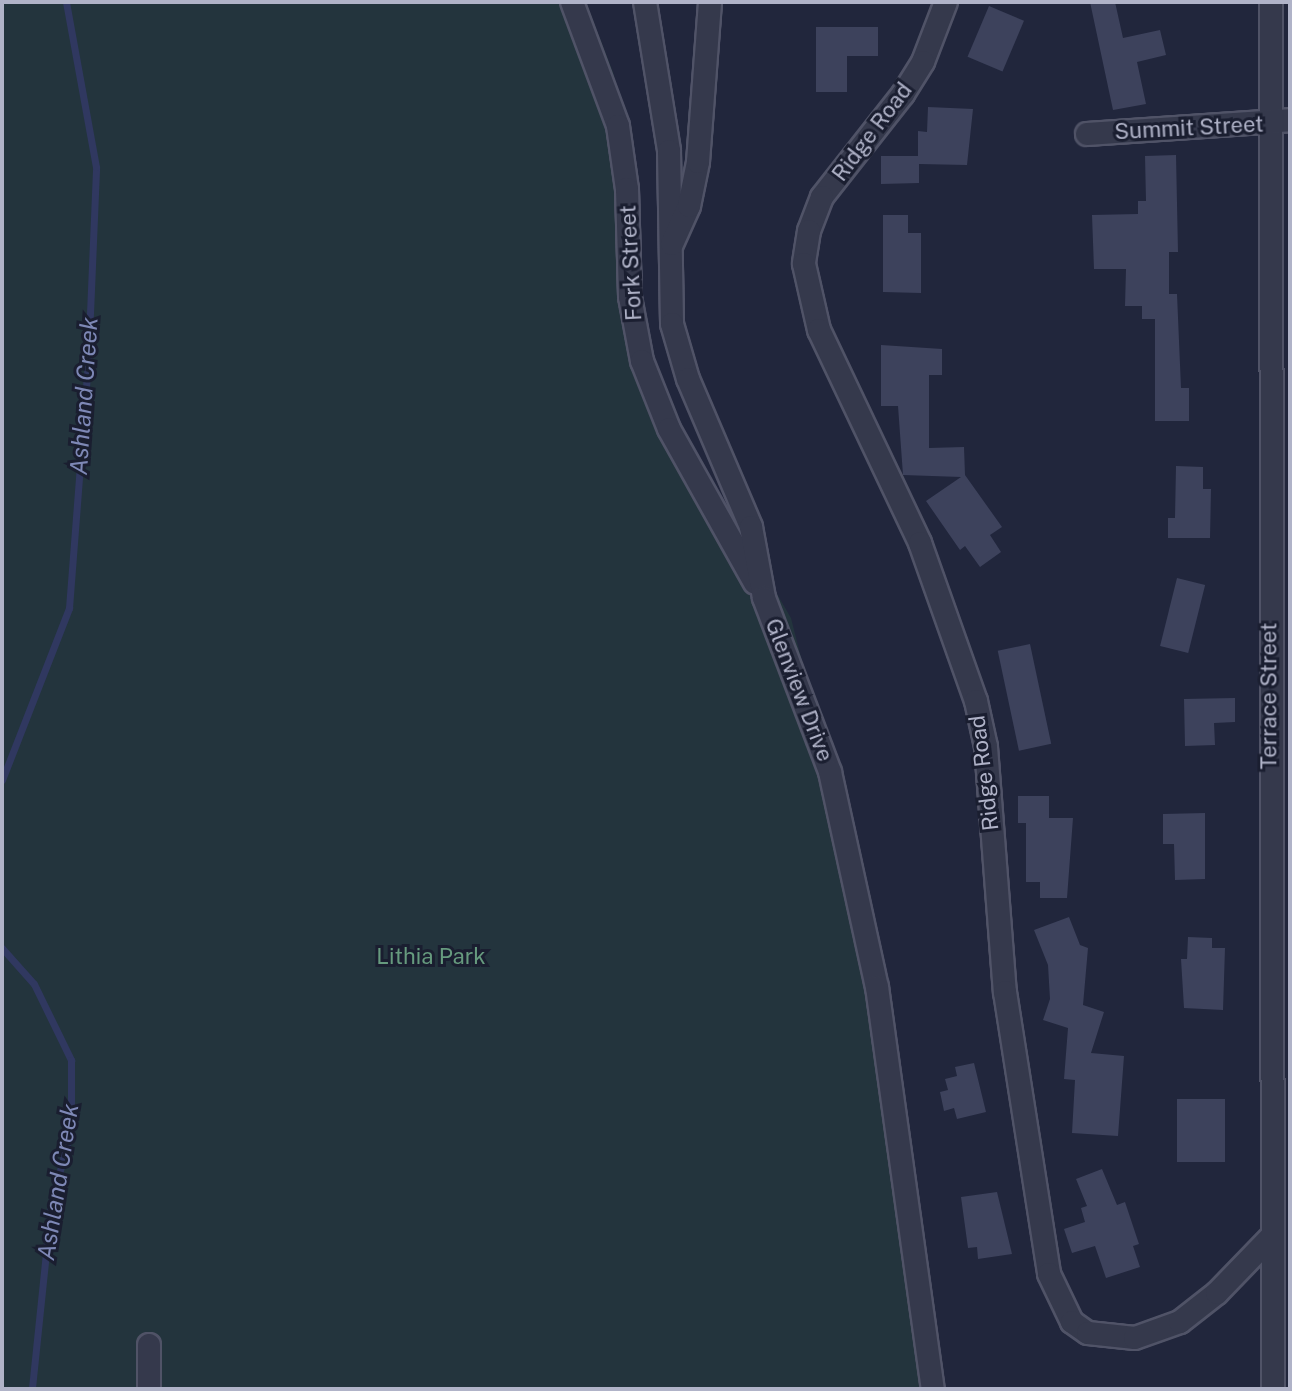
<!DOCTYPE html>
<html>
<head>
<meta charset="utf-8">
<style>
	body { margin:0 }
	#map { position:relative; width:1292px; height:1391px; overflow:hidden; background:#21263c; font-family:"Public Sans",sans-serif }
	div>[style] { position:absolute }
	.green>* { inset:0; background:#23343d }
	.stream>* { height:7px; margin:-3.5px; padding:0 3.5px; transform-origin:3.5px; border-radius:3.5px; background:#303860 }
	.building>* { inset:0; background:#3d425c; transform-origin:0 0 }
	.roads { filter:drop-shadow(2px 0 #505367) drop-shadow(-2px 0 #505367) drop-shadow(0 2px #505367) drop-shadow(0 -2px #505367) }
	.minor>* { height:22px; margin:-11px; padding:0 11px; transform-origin:11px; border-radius:11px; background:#35394c }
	span { translate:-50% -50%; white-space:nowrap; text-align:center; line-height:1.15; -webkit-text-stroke:6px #1a1e30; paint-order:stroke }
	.street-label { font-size:22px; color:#b0b3c8 }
	.park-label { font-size:22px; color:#669a7e }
	.water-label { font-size:24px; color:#7e88b6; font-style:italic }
	.frame { position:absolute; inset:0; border:4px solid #b0b3c8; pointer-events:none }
</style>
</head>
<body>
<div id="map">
	<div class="green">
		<div style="clip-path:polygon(2px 2px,586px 2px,613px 72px,636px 161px,639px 290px,662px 394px,791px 618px,830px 772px,844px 829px,933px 1389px,2px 1389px)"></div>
	</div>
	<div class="stream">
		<div style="left:2px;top:780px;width:185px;rotate:-68.7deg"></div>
		<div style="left:69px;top:608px;width:248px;rotate:-85.6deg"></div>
		<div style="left:88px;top:361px;width:194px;rotate:-87.6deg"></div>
		<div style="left:96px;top:167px;width:168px;rotate:-100.3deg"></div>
		<div style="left:2px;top:948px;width:48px;rotate:48.4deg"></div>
		<div style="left:34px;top:984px;width:85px;rotate:64deg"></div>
		<div style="left:71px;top:1060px;width:69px;rotate:90deg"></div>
		<div style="left:71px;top:1129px;width:78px;rotate:104.9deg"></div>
		<div style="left:51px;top:1204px;width:186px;rotate:95.9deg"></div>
	</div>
	<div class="building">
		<div style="clip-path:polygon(1090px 2px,1115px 2px,1123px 38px,1160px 30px,1166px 55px,1137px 62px,1146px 104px,1113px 110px)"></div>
		<div style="left:989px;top:6px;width:38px;height:55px;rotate:23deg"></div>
		<div style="clip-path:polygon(816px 27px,878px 27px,878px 56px,847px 56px,847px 92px,816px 92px)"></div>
		<div style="clip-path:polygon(928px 107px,973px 109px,967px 165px,919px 164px,919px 183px,881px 184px,881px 156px,918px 156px,918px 131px,927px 132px)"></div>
		<div style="clip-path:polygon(1176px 155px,1178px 252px,1169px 252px,1169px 294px,1177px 294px,1181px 388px,1189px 388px,1189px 421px,1155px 421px,1155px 319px,1142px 319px,1142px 306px,1125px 306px,1126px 269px,1094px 269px,1092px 215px,1138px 214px,1138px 201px,1146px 201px,1145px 156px)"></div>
		<div style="clip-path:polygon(883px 215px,908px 215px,908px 233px,921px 233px,921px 293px,883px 292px)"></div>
		<div style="clip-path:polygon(881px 345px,942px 349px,942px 375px,929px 375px,929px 448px,964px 447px,965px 475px,1002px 527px,990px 535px,1001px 552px,980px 567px,965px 546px,960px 550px,926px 501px,961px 477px,903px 475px,898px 406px,881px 406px)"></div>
		<div style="clip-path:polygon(1176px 466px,1203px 467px,1203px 489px,1211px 489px,1210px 538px,1168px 538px,1168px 518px,1175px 518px)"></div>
		<div style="left:1177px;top:578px;width:29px;height:70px;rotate:14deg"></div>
		<div style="left:1030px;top:644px;width:102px;height:33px;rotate:78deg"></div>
		<div style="clip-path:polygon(1235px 698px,1235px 722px,1214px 723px,1215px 745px,1185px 746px,1184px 699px)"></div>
		<div style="clip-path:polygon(1018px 796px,1049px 796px,1049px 818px,1073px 818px,1067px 898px,1040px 898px,1040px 882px,1026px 882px,1026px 823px,1018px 823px)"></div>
		<div style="clip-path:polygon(1205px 813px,1205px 879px,1175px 880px,1174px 844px,1163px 844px,1163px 814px)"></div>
		<div style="clip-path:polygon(1069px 917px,1080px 945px,1088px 948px,1083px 1005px,1104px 1012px,1091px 1053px,1124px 1056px,1118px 1136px,1072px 1133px,1075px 1080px,1064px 1079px,1068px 1028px,1043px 1020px,1050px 999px,1048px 965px,1034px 930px)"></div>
		<div style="clip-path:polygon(1188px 937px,1212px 938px,1212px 948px,1225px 948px,1223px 1010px,1184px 1008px,1181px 959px,1187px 959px)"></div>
		<div style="clip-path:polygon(974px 1063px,986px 1112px,957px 1119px,954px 1108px,944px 1111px,940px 1092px,948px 1090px,945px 1079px,957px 1076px,955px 1067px)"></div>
		<div style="left:1177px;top:1099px;width:48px;height:63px"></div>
		<div style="clip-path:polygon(1102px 1169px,1117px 1205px,1125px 1202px,1139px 1244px,1133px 1246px,1140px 1267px,1106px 1278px,1095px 1246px,1072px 1253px,1064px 1229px,1085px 1222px,1081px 1208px,1087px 1206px,1076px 1179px)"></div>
		<div style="clip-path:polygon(997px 1192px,1012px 1254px,978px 1259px,977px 1247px,968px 1248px,961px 1197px)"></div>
	</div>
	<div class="roads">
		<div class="minor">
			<div style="left:572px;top:2px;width:132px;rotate:69.6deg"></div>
			<div style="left:618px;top:126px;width:64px;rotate:81.9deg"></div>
			<div style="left:627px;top:189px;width:108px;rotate:88.4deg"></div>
			<div style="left:630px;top:297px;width:65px;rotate:79.4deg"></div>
			<div style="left:642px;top:361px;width:73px;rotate:68.3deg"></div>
			<div style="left:669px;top:429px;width:176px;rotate:60.8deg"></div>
			<div style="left:645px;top:2px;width:151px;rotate:80.8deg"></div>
			<div style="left:669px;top:151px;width:173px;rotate:89deg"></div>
			<div style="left:672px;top:324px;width:57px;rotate:73.8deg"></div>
			<div style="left:688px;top:379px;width:161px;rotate:66.9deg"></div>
			<div style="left:751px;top:527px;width:72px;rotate:79.6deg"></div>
			<div style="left:764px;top:598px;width:186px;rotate:69.2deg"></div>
			<div style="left:830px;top:772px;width:220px;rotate:77.7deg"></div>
			<div style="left:877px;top:987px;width:406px;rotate:82.1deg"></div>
			<div style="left:946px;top:2px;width:64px;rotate:111deg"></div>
			<div style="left:923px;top:62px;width:38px;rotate:122deg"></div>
			<div style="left:903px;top:94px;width:131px;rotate:128.2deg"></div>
			<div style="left:822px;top:197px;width:36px;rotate:111deg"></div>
			<div style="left:809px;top:231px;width:33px;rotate:99deg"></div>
			<div style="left:804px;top:264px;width:68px;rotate:77.2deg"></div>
			<div style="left:819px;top:330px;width:236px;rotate:64.6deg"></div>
			<div style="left:920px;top:543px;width:168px;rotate:70.5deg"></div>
			<div style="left:976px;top:701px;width:47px;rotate:77.7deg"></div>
			<div style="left:986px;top:747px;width:246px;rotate:85.6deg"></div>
			<div style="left:1005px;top:992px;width:285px;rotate:81.1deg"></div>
			<div style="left:1049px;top:1274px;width:53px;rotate:64.4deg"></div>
			<div style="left:1072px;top:1322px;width:19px;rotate:35deg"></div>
			<div style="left:1088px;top:1333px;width:47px;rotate:6.1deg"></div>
			<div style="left:1135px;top:1338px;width:48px;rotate:-19.6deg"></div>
			<div style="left:1180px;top:1322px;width:47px;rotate:-38.1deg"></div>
			<div style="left:1217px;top:1293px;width:78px;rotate:-46deg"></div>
			<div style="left:1271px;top:2px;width:1387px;rotate:89.92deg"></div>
			<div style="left:1087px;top:134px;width:203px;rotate:-3.9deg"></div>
			<div style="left:672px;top:244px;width:42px;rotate:-65.9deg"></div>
			<div style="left:689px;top:206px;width:45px;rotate:-78.4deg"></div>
			<div style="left:698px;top:162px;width:160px;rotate:-85.7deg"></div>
			<div style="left:149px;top:1389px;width:44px;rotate:-90deg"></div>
		</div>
	</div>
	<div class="street-label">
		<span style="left:1189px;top:128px;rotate:-3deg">Summit Street</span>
		<span style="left:872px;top:132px;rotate:-53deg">Ridge Road</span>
		<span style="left:631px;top:263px;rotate:-93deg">Fork Street</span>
		<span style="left:799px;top:690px;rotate:69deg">Glenview Drive</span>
		<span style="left:1269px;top:696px;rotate:-90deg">Terrace Street</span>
		<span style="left:984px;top:773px;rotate:-97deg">Ridge Road</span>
	</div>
	<div class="park-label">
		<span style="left:431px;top:957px">Lithia Park</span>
	</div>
	<div class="water-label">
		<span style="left:84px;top:396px;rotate:-86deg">Ashland Creek</span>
		<span style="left:58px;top:1182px;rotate:-81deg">Ashland Creek</span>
	</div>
	<div class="frame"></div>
</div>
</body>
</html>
